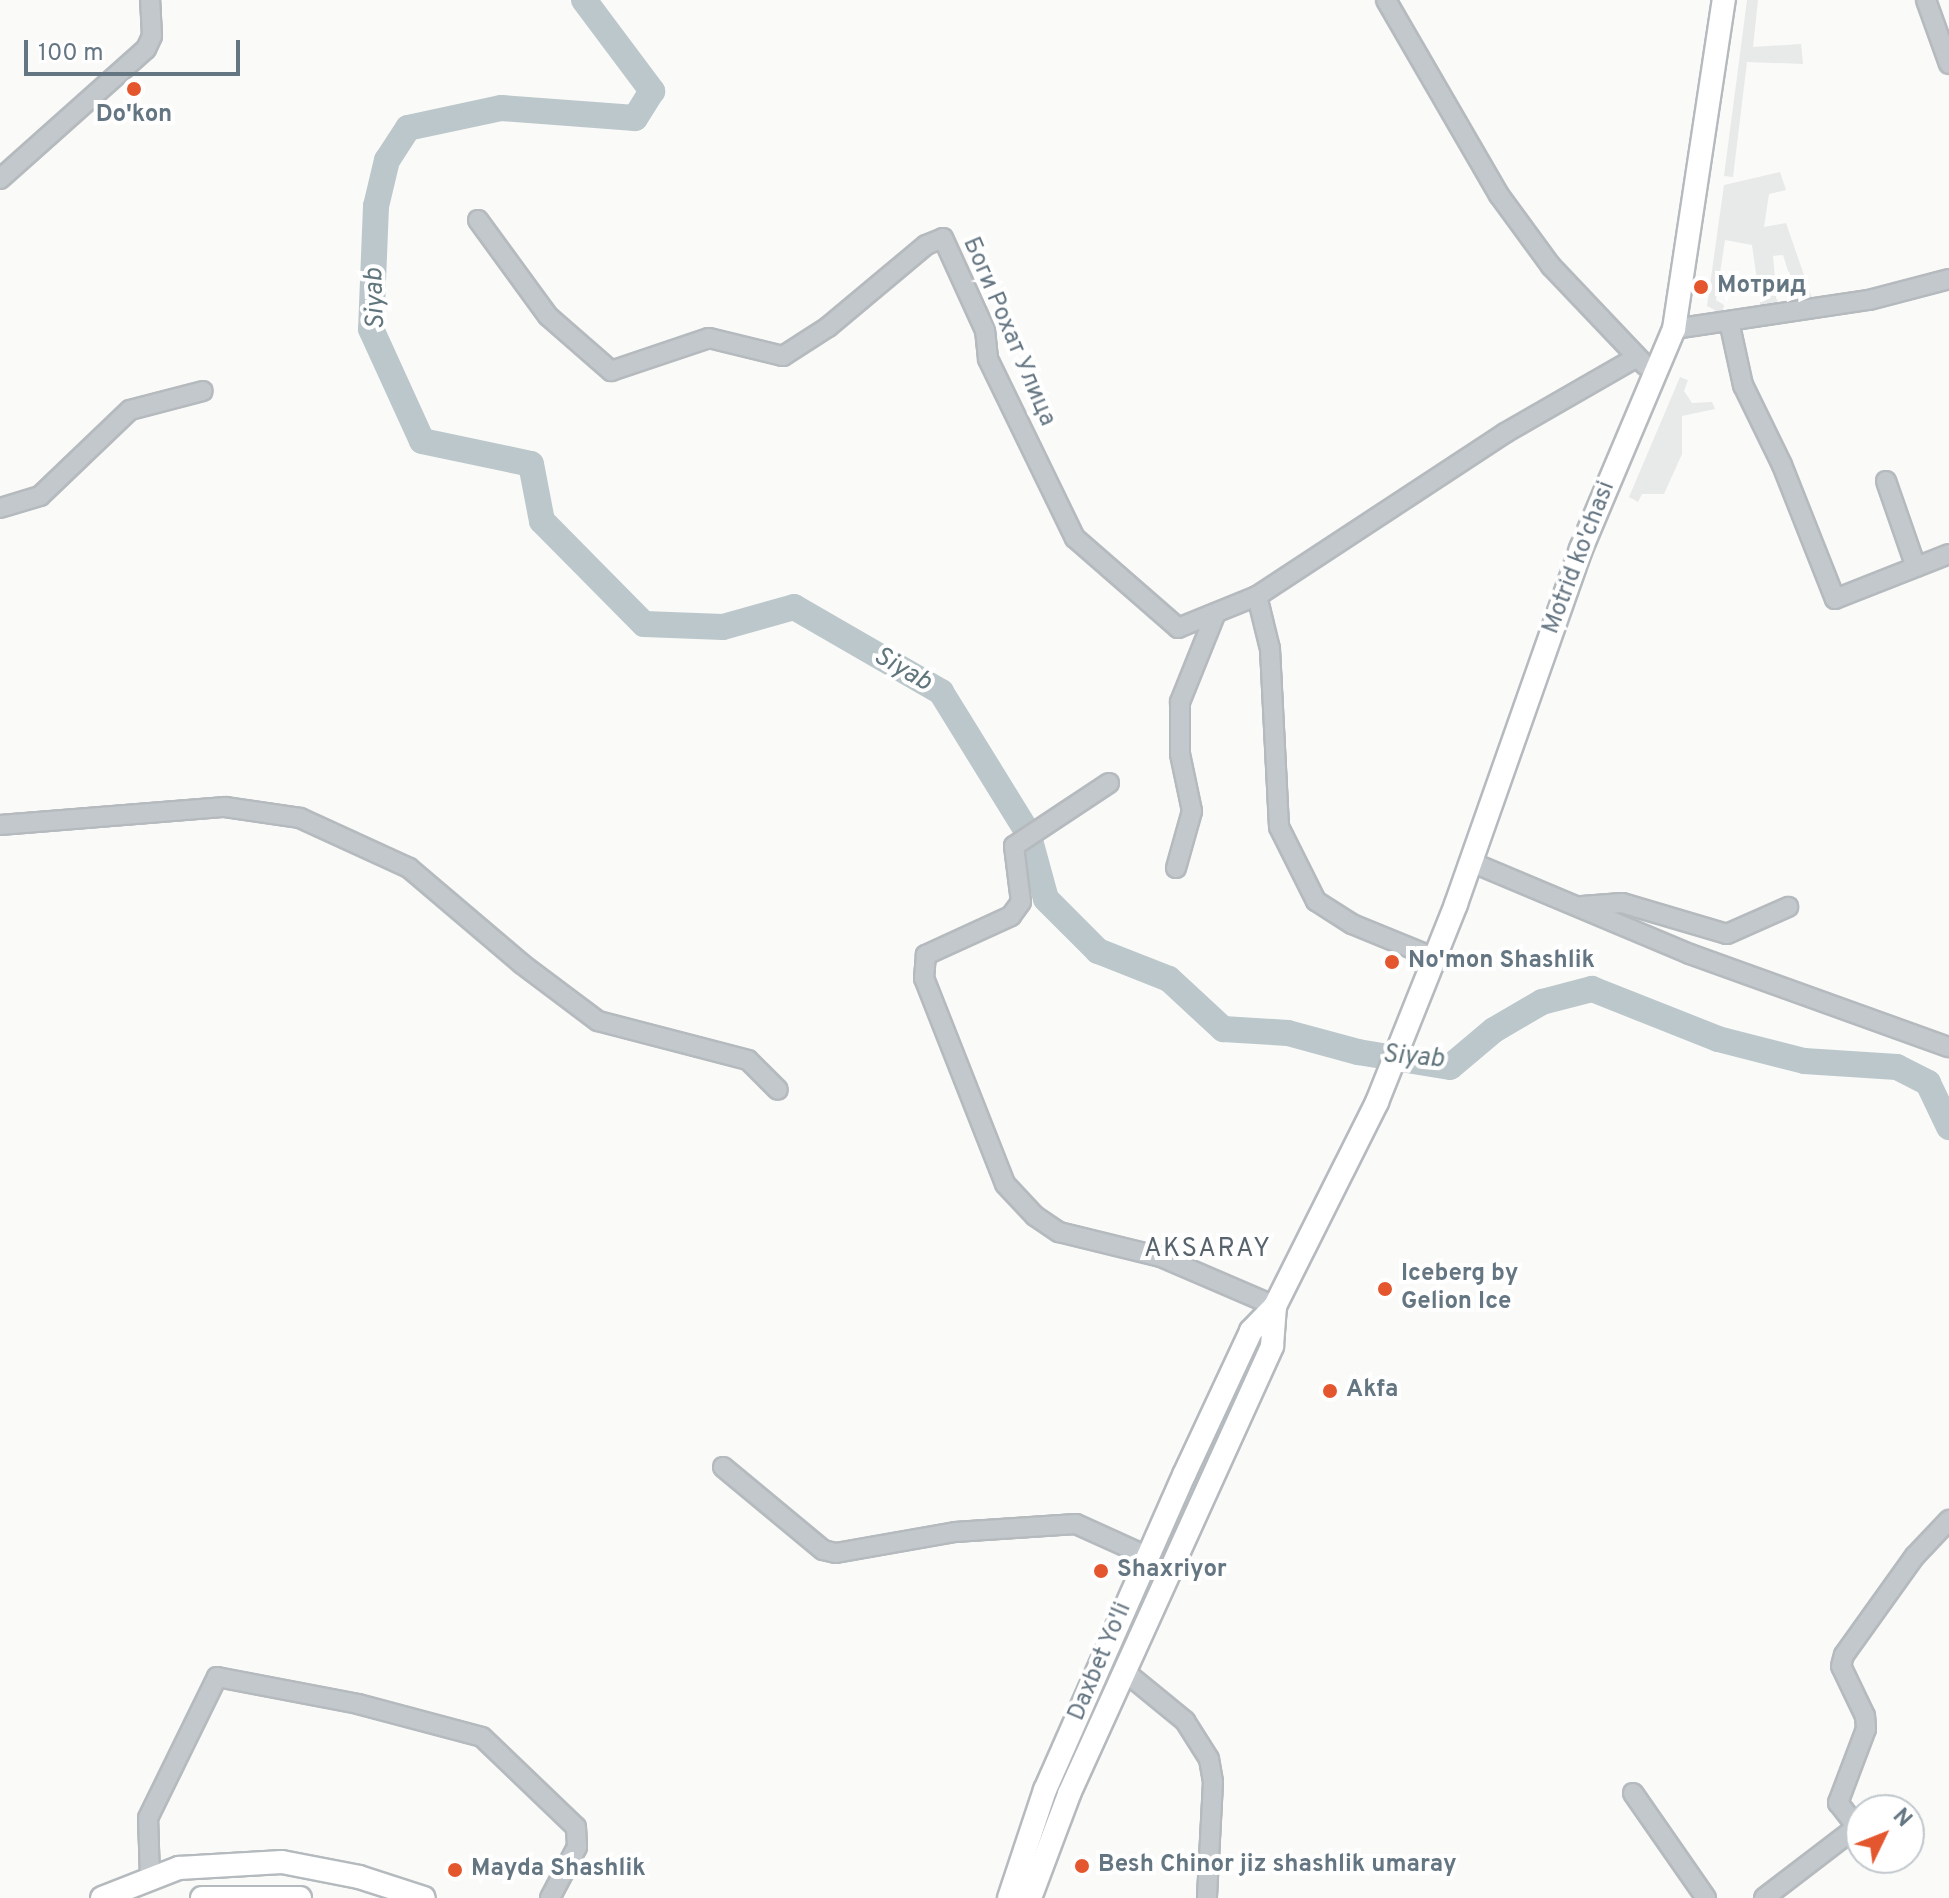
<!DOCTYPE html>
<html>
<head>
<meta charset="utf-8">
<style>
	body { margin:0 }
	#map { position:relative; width:1949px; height:1898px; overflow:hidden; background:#fafaf8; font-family:Overpass,sans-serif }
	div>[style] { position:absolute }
	.built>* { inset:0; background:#e8e9e9 }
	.river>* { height:26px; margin:-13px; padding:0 13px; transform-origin:13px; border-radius:13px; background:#bbc7cb }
	.roads { filter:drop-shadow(2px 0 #b5babe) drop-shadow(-2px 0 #b5babe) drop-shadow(0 2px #b5babe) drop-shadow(0 -2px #b5babe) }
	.minor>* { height:18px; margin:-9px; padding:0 9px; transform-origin:9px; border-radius:9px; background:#c3c8cc }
	.major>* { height:22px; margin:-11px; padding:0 11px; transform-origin:11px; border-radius:11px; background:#fff }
	.dots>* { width:22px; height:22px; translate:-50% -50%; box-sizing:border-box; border:4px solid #fff; border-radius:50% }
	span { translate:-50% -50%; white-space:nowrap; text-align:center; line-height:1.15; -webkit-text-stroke:8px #fff; paint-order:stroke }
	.poi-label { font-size:24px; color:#657683; font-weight:700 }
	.left { translate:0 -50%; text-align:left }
	.street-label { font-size:24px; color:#657683 }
	.water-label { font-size:26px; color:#60757c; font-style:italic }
	.neighbourhood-label { font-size:26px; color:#57646e; letter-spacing:2px }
	.north { position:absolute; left:1845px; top:1794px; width:80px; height:80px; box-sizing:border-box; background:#fff; border:2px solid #c1c8cd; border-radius:50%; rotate:47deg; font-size:22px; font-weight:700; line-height:32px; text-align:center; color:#657683 }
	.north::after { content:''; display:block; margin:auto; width:28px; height:36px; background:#e4572e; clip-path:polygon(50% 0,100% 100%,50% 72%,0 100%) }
	.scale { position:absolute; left:24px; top:40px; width:216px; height:36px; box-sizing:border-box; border:4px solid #657683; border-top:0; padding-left:10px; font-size:24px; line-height:28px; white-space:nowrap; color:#657683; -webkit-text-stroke:6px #fff; paint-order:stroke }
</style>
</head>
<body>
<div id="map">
	<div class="built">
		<div style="clip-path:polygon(1747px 0,1758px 0,1753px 47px,1801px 44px,1803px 64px,1747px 62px,1733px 177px,1724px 176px)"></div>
		<div style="clip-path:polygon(1780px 172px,1786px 190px,1769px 194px,1764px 227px,1786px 223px,1813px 301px,1798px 303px,1783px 255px,1773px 256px,1778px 308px,1761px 310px,1752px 245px,1725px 240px,1716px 300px,1724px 305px,1722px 314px,1707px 306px,1724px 185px)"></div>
		<div style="clip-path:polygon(1680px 377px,1688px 380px,1684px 391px,1692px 403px,1712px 402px,1715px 409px,1682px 416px,1682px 454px,1664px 494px,1642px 494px,1638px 502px,1629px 497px)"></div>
	</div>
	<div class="river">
		<div style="left:584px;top:0;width:114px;rotate:53.2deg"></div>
		<div style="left:652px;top:91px;width:32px;rotate:122deg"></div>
		<div style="left:635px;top:118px;width:134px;rotate:-175.7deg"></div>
		<div style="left:501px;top:108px;width:95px;rotate:167.9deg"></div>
		<div style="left:408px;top:128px;width:38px;rotate:123deg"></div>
		<div style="left:387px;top:160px;width:47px;rotate:103.4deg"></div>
		<div style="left:376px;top:206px;width:123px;rotate:92.3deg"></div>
		<div style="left:371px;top:329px;width:123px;rotate:65.5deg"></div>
		<div style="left:422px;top:441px;width:111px;rotate:11.9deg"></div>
		<div style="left:531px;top:464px;width:58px;rotate:79.1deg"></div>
		<div style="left:542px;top:521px;width:145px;rotate:45.3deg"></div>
		<div style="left:644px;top:624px;width:79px;rotate:2.2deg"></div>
		<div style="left:723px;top:627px;width:74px;rotate:-15.7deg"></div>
		<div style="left:794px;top:607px;width:170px;rotate:30deg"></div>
		<div style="left:941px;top:692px;width:166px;rotate:58.3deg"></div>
		<div style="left:1028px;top:833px;width:68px;rotate:74.7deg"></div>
		<div style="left:1046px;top:899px;width:74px;rotate:45deg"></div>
		<div style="left:1098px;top:951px;width:76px;rotate:21.5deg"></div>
		<div style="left:1169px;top:979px;width:74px;rotate:42.8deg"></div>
		<div style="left:1223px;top:1029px;width:65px;rotate:3.5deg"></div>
		<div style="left:1288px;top:1033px;width:73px;rotate:15.2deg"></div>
		<div style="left:1358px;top:1052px;width:93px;rotate:9.3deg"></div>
		<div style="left:1450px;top:1067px;width:57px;rotate:-40.1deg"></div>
		<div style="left:1494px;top:1030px;width:56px;rotate:-30.3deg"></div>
		<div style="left:1542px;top:1002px;width:52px;rotate:-14.6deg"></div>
		<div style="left:1592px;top:989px;width:136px;rotate:21.6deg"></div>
		<div style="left:1718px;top:1039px;width:89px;rotate:14.3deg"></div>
		<div style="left:1804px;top:1061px;width:93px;rotate:3.7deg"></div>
		<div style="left:1897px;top:1067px;width:35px;rotate:27deg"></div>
		<div style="left:1928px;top:1083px;width:49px;rotate:64.5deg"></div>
	</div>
	<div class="roads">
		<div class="minor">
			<div style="left:1386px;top:0;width:225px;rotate:59.9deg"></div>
			<div style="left:1499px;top:195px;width:88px;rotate:53.8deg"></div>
			<div style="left:1551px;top:266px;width:137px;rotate:46.5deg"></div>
			<div style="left:1926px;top:0;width:68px;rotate:70.2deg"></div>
			<div style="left:0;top:179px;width:195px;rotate:-41.7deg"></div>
			<div style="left:146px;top:49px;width:14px;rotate:-65deg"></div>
			<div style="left:152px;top:36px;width:36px;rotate:-93deg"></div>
			<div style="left:478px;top:220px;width:119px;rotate:53.9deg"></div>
			<div style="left:548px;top:316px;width:84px;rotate:41.1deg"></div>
			<div style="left:611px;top:371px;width:103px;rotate:-18.6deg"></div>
			<div style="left:709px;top:338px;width:76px;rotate:13.7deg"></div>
			<div style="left:783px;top:356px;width:54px;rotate:-32.8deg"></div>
			<div style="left:828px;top:327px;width:128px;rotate:-39.9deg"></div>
			<div style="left:926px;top:245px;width:18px;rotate:-22deg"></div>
			<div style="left:943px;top:238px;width:101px;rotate:65.5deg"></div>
			<div style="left:985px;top:330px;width:29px;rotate:84deg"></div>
			<div style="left:988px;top:359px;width:199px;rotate:64.1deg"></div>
			<div style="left:1075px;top:538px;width:137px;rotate:41.1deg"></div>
			<div style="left:1178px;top:628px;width:85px;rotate:-22.1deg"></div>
			<div style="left:1257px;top:596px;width:297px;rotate:-33.3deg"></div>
			<div style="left:1505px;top:433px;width:152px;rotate:-29.9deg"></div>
			<div style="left:1729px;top:321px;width:66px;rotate:77.7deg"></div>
			<div style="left:1743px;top:385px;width:89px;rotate:64deg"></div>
			<div style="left:1782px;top:465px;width:144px;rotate:68.4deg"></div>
			<div style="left:1835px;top:599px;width:123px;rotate:-21.5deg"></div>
			<div style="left:1674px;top:329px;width:197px;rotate:-8.5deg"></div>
			<div style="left:1869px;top:300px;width:83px;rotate:-14.7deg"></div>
			<div style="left:1886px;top:481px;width:91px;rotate:70.8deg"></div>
			<div style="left:0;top:508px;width:42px;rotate:-16.7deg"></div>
			<div style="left:40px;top:496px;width:124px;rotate:-43.7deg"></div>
			<div style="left:130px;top:410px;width:75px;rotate:-14.6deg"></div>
			<div style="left:1257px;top:596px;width:55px;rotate:76.2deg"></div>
			<div style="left:1270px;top:649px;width:178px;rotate:87.1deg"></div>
			<div style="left:1279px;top:827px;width:83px;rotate:63.4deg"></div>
			<div style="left:1316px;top:901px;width:43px;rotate:32.6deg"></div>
			<div style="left:1352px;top:924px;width:90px;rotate:22.3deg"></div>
			<div style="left:1109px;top:783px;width:114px;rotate:146.4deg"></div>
			<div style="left:1014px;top:846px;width:56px;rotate:82.9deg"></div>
			<div style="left:1021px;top:902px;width:17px;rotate:126deg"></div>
			<div style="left:1011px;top:916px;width:94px;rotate:155.4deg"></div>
			<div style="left:926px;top:955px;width:23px;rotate:95deg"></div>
			<div style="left:924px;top:978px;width:221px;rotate:68.5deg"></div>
			<div style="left:1005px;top:1184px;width:44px;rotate:46.8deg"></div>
			<div style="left:1035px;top:1216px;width:29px;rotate:34deg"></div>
			<div style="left:1059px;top:1232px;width:105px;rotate:13.8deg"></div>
			<div style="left:1161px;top:1257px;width:124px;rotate:23.3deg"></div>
			<div style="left:0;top:825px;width:226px;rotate:-4.6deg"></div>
			<div style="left:225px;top:807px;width:76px;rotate:8.3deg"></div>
			<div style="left:300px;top:818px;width:120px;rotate:24.6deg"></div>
			<div style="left:409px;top:868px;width:148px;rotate:40.3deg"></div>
			<div style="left:522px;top:964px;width:95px;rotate:36.9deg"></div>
			<div style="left:598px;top:1021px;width:155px;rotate:14.6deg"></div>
			<div style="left:748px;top:1060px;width:42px;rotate:45deg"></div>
			<div style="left:1471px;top:862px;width:238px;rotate:22.8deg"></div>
			<div style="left:1690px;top:954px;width:275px;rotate:19.8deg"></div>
			<div style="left:1176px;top:868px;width:59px;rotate:-74.3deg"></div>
			<div style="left:1192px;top:811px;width:58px;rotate:-101.9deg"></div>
			<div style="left:1180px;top:754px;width:52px;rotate:-90deg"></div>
			<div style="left:1180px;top:702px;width:94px;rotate:-68.1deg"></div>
			<div style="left:1582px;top:906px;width:40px;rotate:-4.3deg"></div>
			<div style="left:1622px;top:903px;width:109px;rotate:16.4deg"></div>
			<div style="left:1727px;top:934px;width:67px;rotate:-23.9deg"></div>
			<div style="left:723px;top:1467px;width:130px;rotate:39.7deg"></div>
			<div style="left:823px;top:1550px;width:13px;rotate:13deg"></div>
			<div style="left:836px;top:1553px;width:121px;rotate:-10deg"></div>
			<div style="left:955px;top:1532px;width:121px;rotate:-3.8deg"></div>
			<div style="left:1076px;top:1524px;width:78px;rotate:24.3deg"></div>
			<div style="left:1124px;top:1671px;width:79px;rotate:39.3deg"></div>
			<div style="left:1185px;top:1721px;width:45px;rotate:57.7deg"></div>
			<div style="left:1209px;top:1759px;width:23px;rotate:80deg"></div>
			<div style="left:1213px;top:1782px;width:116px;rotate:93deg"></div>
			<div style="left:1633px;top:1793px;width:128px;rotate:55.2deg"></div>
			<div style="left:150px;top:1877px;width:59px;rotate:-91.9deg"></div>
			<div style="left:148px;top:1818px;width:157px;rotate:-63.9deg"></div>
			<div style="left:217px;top:1677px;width:144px;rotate:10.8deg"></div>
			<div style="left:358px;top:1704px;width:128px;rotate:14.9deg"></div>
			<div style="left:482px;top:1737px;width:130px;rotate:43.8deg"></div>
			<div style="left:576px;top:1827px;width:20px;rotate:87deg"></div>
			<div style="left:577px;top:1847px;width:58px;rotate:117.9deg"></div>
			<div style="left:1764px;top:1898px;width:117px;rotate:-37.4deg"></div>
			<div style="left:1857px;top:1827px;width:31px;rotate:-128deg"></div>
			<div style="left:1838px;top:1803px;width:79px;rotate:-69.3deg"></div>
			<div style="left:1866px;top:1729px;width:13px;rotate:-94deg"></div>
			<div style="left:1865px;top:1716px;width:55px;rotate:-115.6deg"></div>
			<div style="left:1841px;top:1666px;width:11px;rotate:-75deg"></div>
			<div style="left:1844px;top:1655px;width:122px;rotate:-54.4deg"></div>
			<div style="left:1915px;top:1556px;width:50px;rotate:-46.6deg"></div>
		</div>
		<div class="major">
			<div style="left:102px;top:1898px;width:83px;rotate:-21.3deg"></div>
			<div style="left:179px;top:1868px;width:103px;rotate:-3.3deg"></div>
			<div style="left:282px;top:1862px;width:78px;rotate:11deg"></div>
			<div style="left:359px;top:1877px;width:68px;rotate:17.9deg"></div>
			<div style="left:202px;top:1898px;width:98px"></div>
			<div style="left:1009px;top:1898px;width:114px;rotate:-71.6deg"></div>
			<div style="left:1045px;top:1790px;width:344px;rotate:-66.2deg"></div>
			<div style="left:1184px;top:1475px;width:159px;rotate:-65deg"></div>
			<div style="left:1251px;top:1331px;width:35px;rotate:-46deg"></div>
			<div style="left:1275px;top:1306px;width:228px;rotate:-63.4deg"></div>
			<div style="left:1377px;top:1102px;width:213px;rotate:-68.2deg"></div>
			<div style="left:1456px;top:904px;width:376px;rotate:-70.6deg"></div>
			<div style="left:1581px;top:549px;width:239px;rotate:-67.1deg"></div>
			<div style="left:1674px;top:329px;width:333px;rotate:-81.4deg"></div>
			<div style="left:1030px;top:1898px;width:111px;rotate:-69.4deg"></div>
			<div style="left:1069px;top:1794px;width:492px;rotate:-65.6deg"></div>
			<div style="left:1272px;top:1346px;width:40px;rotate:-85.7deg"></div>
		</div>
	</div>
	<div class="dots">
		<div style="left:134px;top:89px;background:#e4572e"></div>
		<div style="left:1701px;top:287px;background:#e4572e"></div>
		<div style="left:1392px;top:962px;background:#e4572e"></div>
		<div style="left:1385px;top:1289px;background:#e4572e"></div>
		<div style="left:1330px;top:1391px;background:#e4572e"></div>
		<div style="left:1101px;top:1571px;background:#e4572e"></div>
		<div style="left:1082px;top:1866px;background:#e4572e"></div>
		<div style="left:455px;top:1870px;background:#e4572e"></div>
	</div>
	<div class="poi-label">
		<span style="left:134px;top:116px">Do'kon</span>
		<span class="left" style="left:1717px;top:287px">Мотрид</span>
		<span class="left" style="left:1408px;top:962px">No'mon Shashlik</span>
		<span class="left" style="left:1401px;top:1289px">Iceberg by<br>Gelion Ice</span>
		<span class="left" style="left:1346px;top:1391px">Akfa</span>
		<span class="left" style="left:1117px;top:1571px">Shaxriyor</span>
		<span class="left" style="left:1098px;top:1866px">Besh Chinor jiz shashlik umaray</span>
		<span class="left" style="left:471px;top:1870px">Mayda Shashlik</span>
	</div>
	<div class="street-label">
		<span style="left:1008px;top:332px;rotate:67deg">Боги Рохат Улица</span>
		<span style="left:1580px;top:558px;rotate:-69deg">Motrid ko'chasi</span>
		<span style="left:1101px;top:1662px;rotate:-67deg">Daxbet Yo'li</span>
	</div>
	<div class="water-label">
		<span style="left:376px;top:299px;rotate:-92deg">Siyab</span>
		<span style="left:902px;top:670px;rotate:30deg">Siyab</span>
		<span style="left:1413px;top:1058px;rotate:5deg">Siyab</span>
	</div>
	<div class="neighbourhood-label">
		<span style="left:1208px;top:1250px">AKSARAY</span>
	</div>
	<div class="north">N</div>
	<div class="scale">100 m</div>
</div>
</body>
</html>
